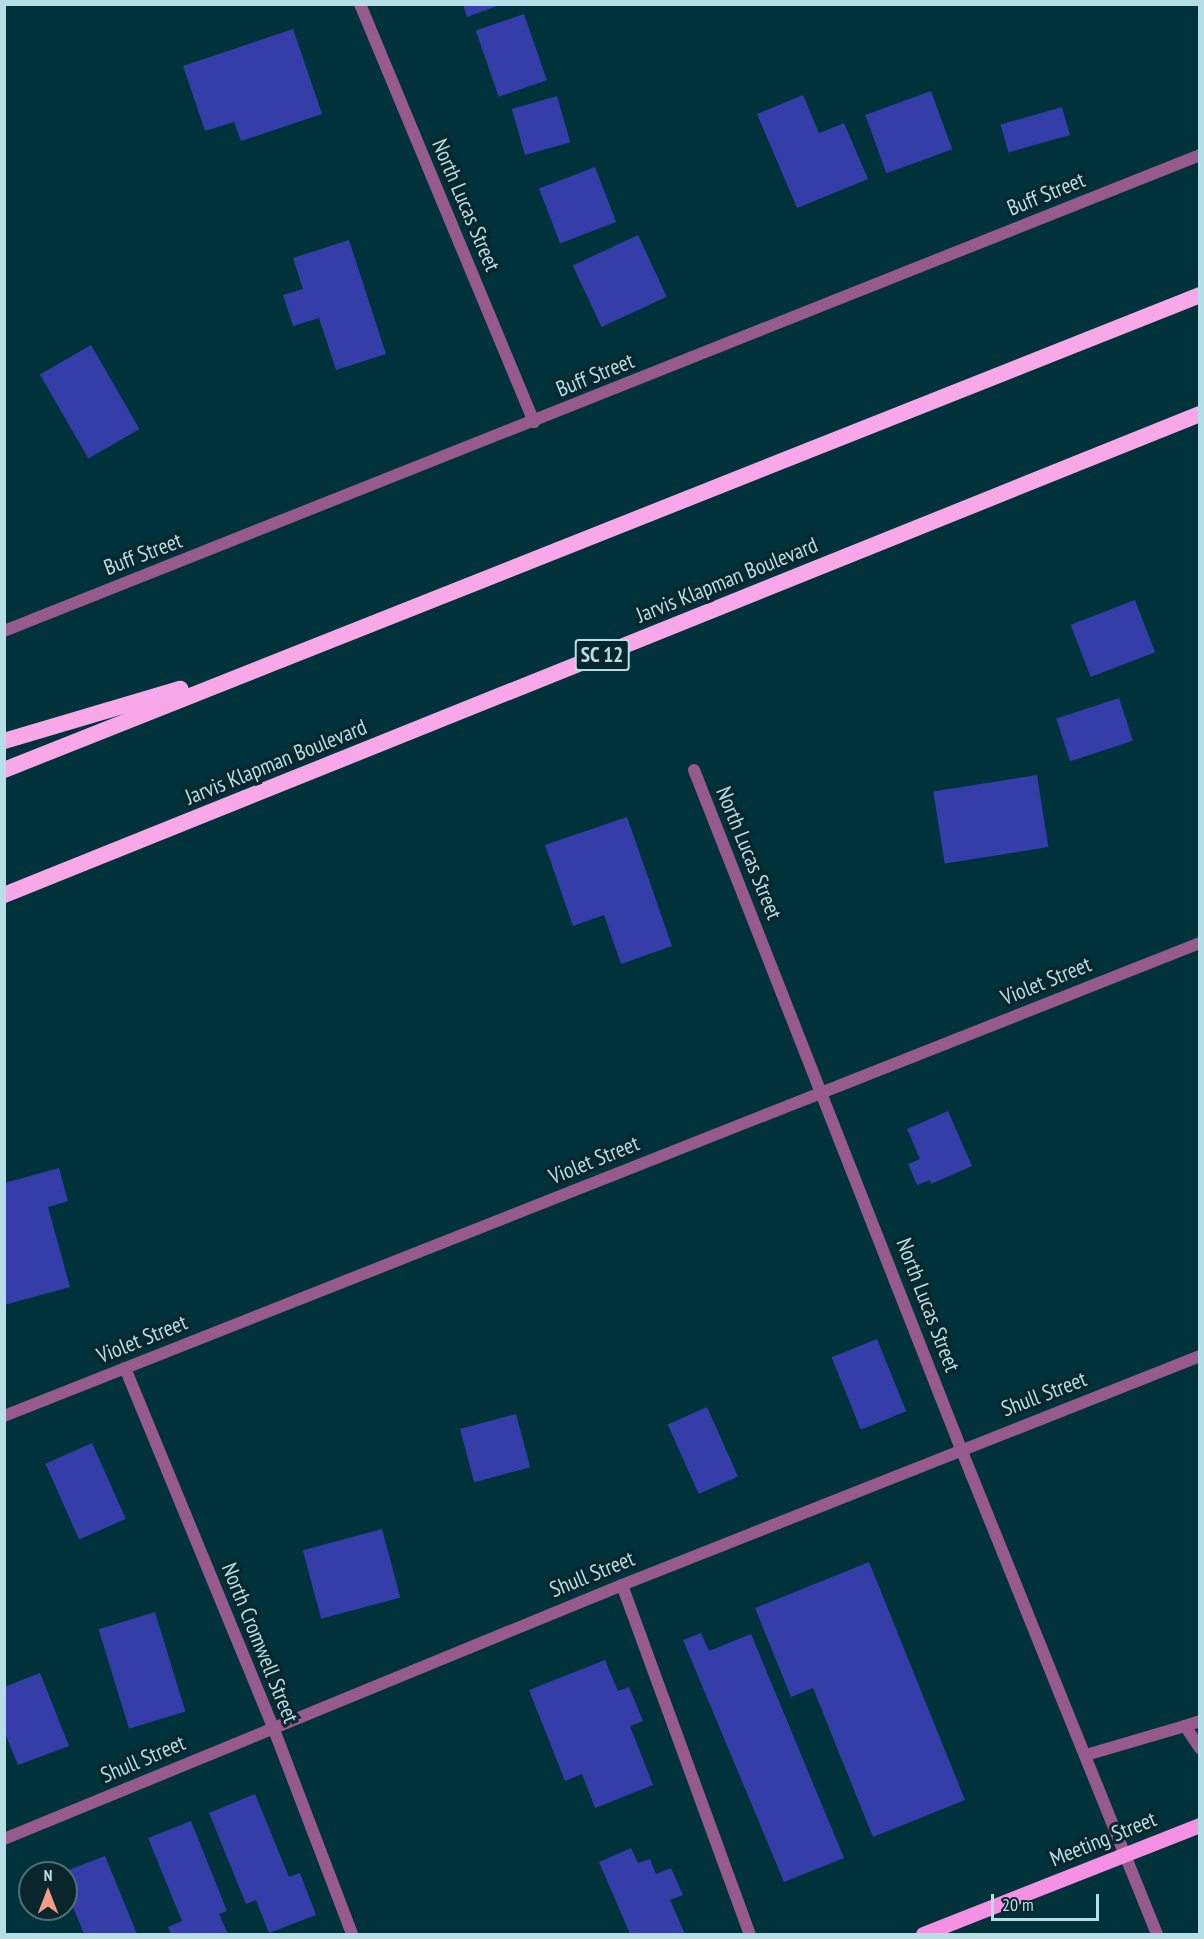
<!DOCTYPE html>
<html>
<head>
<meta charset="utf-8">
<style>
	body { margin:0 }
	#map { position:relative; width:1204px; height:1939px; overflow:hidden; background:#00323b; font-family:"PT Sans Narrow",sans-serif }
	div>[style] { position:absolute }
	.building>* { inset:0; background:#353da8; transform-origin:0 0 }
	.service>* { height:12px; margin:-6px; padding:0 6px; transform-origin:6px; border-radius:6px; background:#965a8c }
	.minor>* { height:12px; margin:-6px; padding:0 6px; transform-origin:6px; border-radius:6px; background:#965a8c }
	.primary>* { height:15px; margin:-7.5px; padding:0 7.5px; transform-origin:7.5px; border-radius:7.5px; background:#f491e3 }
	.trunk>* { height:16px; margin:-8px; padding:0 8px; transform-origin:8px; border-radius:8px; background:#f8a8e9 }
	span { translate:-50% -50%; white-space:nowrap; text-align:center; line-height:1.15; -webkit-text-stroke:6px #09262c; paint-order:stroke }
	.shield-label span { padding:2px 4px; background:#09262c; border:2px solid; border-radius:4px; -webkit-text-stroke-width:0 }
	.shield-label { font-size:21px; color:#b5dee7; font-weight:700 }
	.street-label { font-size:22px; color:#b5dee7 }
	.frame { position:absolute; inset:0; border:6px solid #b5dee7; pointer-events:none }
	.north { position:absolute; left:18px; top:1861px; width:60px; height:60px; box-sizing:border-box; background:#09262c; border:2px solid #4e7077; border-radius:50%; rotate:0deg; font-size:16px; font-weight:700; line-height:24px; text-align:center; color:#b5dee7 }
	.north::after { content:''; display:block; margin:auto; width:21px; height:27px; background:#f49e8a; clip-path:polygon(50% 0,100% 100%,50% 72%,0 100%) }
	.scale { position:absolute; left:991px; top:1894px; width:108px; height:27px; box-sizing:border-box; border:3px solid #b5dee7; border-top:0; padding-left:8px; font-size:18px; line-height:21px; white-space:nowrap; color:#b5dee7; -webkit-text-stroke:4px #09262c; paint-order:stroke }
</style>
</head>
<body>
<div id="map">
	<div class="building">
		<div style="clip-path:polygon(463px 4px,500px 4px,500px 5px,467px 17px)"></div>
		<div style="left:524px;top:14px;width:70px;height:51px;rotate:71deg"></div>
		<div style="clip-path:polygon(293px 29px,322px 114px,241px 141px,234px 122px,205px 131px,183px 66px)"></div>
		<div style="left:931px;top:91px;width:62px;height:70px;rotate:70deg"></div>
		<div style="clip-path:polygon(803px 95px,819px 133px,844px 123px,868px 179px,797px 208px,757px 114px)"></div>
		<div style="left:557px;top:96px;width:48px;height:47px;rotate:74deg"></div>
		<div style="left:1062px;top:107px;width:29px;height:64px;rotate:74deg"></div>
		<div style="left:595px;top:167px;width:59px;height:60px;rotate:69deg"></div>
		<div style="left:638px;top:235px;width:68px;height:72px;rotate:65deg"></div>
		<div style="clip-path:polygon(349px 240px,386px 354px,336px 370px,319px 318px,293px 326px,283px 295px,303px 289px,293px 258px)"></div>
		<div style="left:91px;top:345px;width:97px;height:59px;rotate:60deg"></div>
		<div style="left:1135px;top:600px;width:56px;height:69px;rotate:69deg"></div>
		<div style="left:1119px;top:698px;width:45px;height:66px;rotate:72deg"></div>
		<div style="left:1037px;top:775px;width:73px;height:105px;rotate:81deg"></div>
		<div style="clip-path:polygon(627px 817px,672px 946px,621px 964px,604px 915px,573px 926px,545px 845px)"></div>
		<div style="clip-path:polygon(948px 1111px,972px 1166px,931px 1184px,930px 1180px,917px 1185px,908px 1164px,920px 1159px,907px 1129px)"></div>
		<div style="clip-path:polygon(59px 1168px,68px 1201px,48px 1207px,70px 1287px,4px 1305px,4px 1183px)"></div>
		<div style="left:877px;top:1339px;width:78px;height:49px;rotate:68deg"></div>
		<div style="left:707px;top:1407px;width:76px;height:43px;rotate:66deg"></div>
		<div style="left:516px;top:1414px;width:55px;height:58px;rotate:75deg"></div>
		<div style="left:92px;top:1443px;width:83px;height:51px;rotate:66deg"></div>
		<div style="left:382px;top:1529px;width:71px;height:82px;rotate:75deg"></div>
		<div style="clip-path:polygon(869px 1562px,965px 1800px,873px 1837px,813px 1688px,791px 1697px,755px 1608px)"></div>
		<div style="left:155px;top:1612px;width:104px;height:59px;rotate:73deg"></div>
		<div style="clip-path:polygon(701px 1633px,709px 1651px,751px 1634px,844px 1858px,784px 1882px,683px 1640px)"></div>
		<div style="clip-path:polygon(605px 1660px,618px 1691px,629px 1687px,643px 1721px,630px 1726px,653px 1785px,595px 1808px,582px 1774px,565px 1781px,529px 1690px)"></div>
		<div style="clip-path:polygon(40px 1673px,69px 1746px,18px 1765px,4px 1731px,4px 1687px)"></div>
		<div style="clip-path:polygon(255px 1794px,289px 1877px,300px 1873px,316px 1915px,269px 1933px,256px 1900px,246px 1904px,209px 1813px)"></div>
		<div style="clip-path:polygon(191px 1821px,227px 1911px,219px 1914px,228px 1934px,171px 1934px,168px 1927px,182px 1921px,148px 1838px)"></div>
		<div style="clip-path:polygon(631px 1848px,638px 1863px,650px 1859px,656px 1874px,671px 1868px,683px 1895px,670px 1900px,685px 1934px,630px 1934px,599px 1862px)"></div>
		<div style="clip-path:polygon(105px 1856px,137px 1934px,84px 1934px,66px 1890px,66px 1871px)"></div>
	</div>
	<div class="service">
		<div style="left:622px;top:1585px;width:372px;rotate:69.9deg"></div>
		<div style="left:1185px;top:1726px;width:16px;rotate:-18deg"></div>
		<div style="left:1086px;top:1755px;width:103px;rotate:-16.3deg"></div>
		<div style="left:1185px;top:1726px;width:27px;rotate:56deg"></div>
	</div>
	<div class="minor">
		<div style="left:360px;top:4px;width:453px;rotate:67.4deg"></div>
		<div style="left:4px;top:631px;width:1287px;rotate:-21.7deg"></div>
		<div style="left:694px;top:770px;width:730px;rotate:68.53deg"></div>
		<div style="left:961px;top:1449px;width:523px;rotate:68deg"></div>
		<div style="left:125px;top:1368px;width:388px;rotate:67.6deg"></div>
		<div style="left:273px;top:1727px;width:222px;rotate:69.1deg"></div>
		<div style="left:4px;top:1416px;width:1286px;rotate:-21.58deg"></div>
		<div style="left:4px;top:1839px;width:668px;rotate:-22.34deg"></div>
		<div style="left:622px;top:1585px;width:622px;rotate:-21.61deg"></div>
	</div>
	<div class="primary">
		<div style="left:923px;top:1934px;width:298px;rotate:-21.5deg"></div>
	</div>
	<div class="trunk">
		<div style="left:4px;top:741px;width:184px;rotate:-16.5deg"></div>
		<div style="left:4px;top:770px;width:1287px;rotate:-21.66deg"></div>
		<div style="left:4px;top:895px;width:1289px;rotate:-21.91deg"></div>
	</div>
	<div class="shield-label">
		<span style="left:602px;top:655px">SC 12</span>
	</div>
	<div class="street-label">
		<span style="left:1046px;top:194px;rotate:-22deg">Buff Street</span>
		<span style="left:466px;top:205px;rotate:67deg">North Lucas Street</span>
		<span style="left:595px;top:375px;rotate:-22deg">Buff Street</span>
		<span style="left:143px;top:554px;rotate:-21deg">Buff Street</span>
		<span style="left:727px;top:580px;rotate:-22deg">Jarvis Klapman Boulevard</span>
		<span style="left:276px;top:762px;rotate:-22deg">Jarvis Klapman Boulevard</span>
		<span style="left:749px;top:853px;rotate:68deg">North Lucas Street</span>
		<span style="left:1046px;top:981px;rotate:-22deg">Violet Street</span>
		<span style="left:594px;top:1160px;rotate:-22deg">Violet Street</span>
		<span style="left:928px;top:1305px;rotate:69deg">North Lucas Street</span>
		<span style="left:142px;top:1339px;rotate:-22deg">Violet Street</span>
		<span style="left:1044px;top:1394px;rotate:-21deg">Shull Street</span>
		<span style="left:592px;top:1574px;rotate:-22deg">Shull Street</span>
		<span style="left:260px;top:1643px;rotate:68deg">North Cromwell Street</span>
		<span style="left:143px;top:1759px;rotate:-23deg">Shull Street</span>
		<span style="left:1103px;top:1839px;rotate:-22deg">Meeting Street</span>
	</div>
	<div class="frame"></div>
	<div class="north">N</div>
	<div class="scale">20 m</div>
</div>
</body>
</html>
